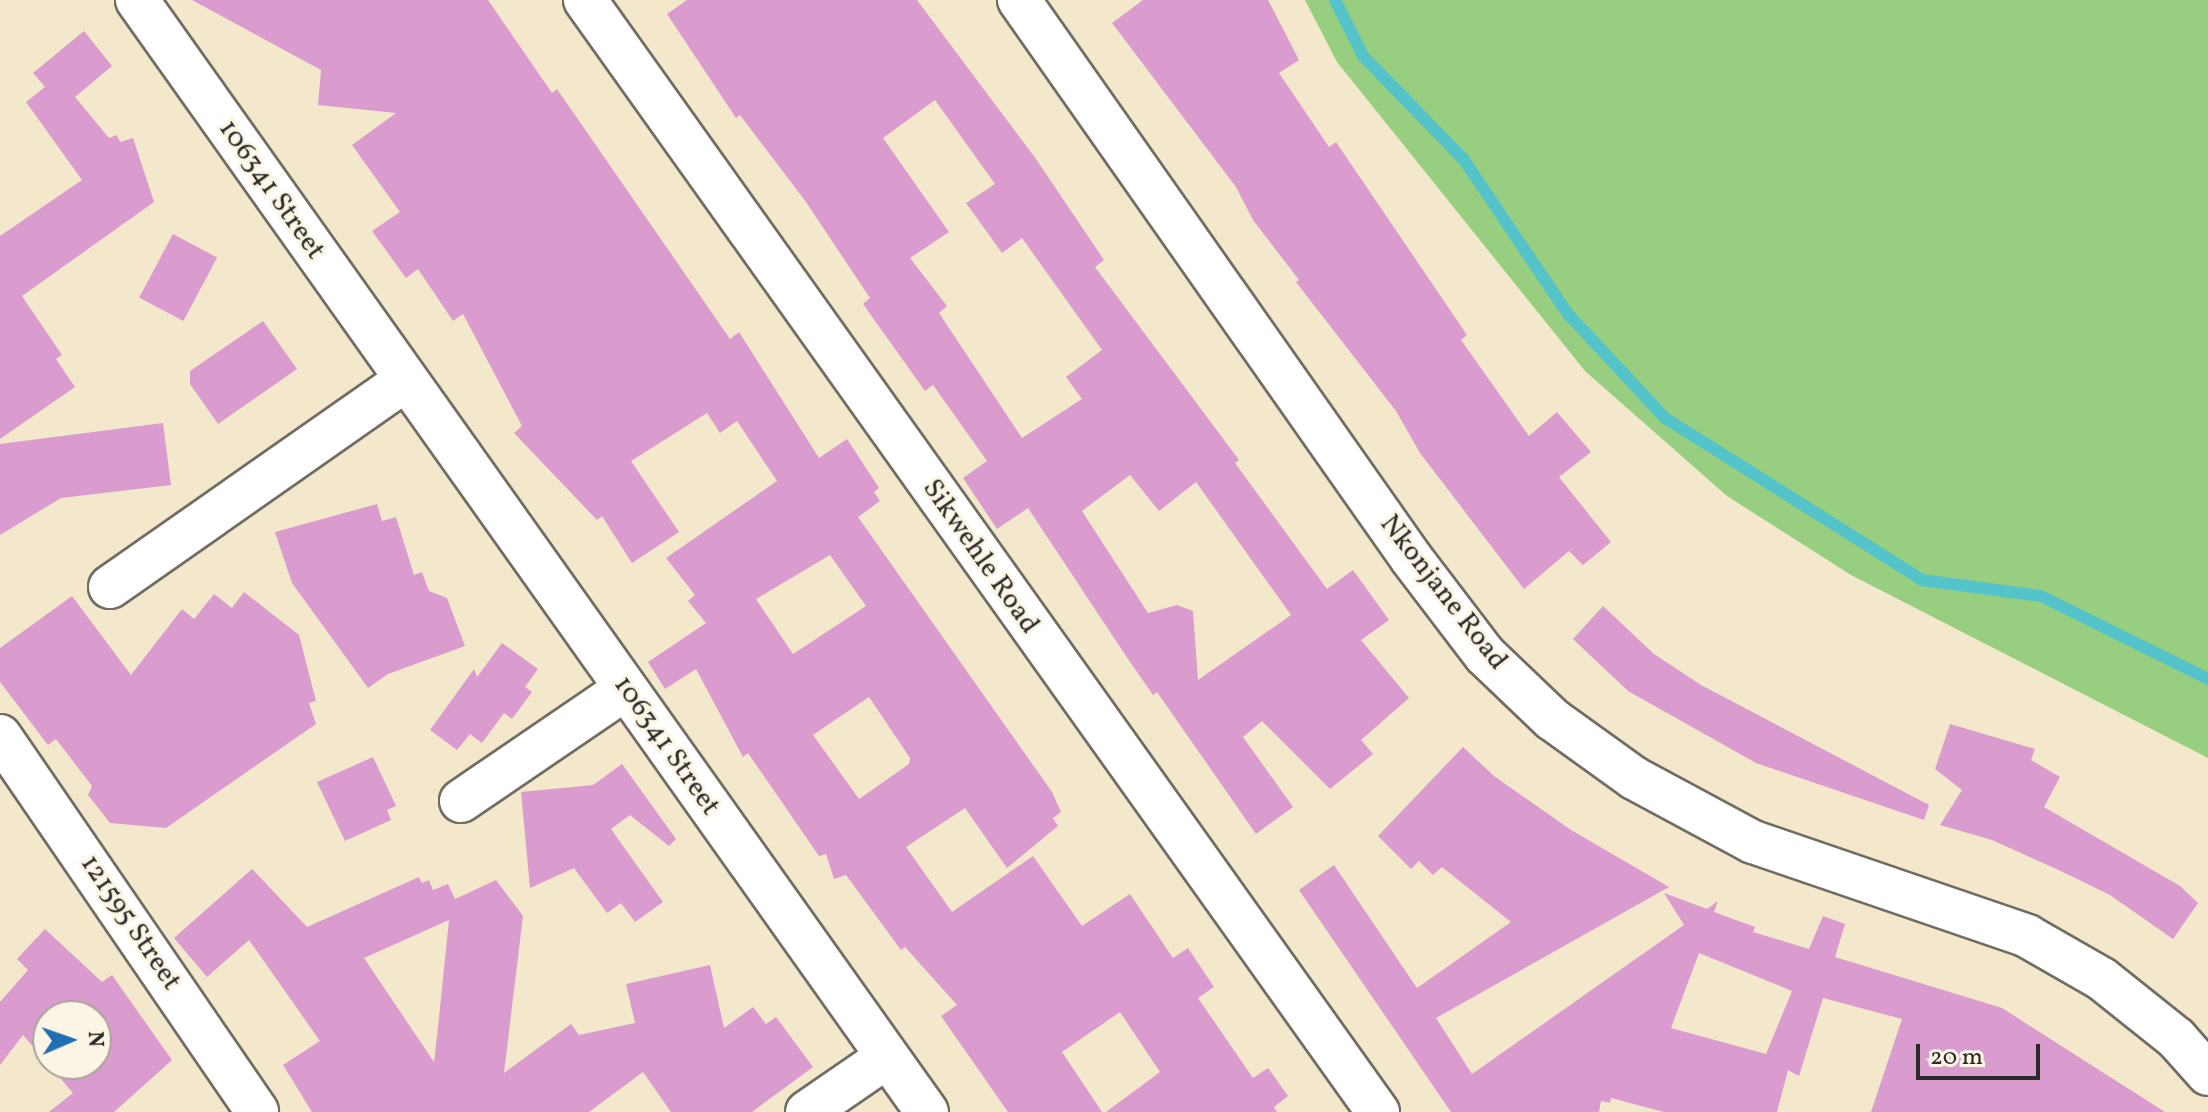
<!DOCTYPE html>
<html>
<head>
<meta charset="utf-8">
<style>
	body { margin:0 }
	#map { position:relative; width:2208px; height:1112px; overflow:hidden; background:#f3e8cc; font-family:Vollkorn,serif }
	div>[style] { position:absolute }
	.green>* { inset:0; background:#98ce7f }
	.stream>* { height:12px; margin:-6px; padding:0 6px; transform-origin:6px; border-radius:6px; background:#55c3ca }
	.building>* { inset:0; background:#da9cce; transform-origin:0 0 }
	.roads { filter:drop-shadow(2px 0 #716d63) drop-shadow(-2px 0 #716d63) drop-shadow(0 2px #716d63) drop-shadow(0 -2px #716d63) }
	.street>* { height:42px; margin:-21px; padding:0 21px; transform-origin:21px; border-radius:21px; background:#fff }
	span { translate:-50% -50%; white-space:nowrap; text-align:center; line-height:1.15; -webkit-text-stroke:6px #fcf5e5; paint-order:stroke }
	.street-label { font-size:28px; color:#2b2b2b }
	.north { position:absolute; left:32px; top:1000px; width:80px; height:80px; box-sizing:border-box; background:#fcf5e5; border:2px solid #a8a49b; border-radius:50%; rotate:88deg; font-size:22px; font-weight:700; line-height:32px; text-align:center; color:#2b2b2b }
	.north::after { content:''; display:block; margin:auto; width:28px; height:36px; background:#1f6fb2; clip-path:polygon(50% 0,100% 100%,50% 72%,0 100%) }
	.scale { position:absolute; left:1916px; top:1044px; width:124px; height:36px; box-sizing:border-box; border:4px solid #2b2b2b; border-top:0; padding-left:10px; font-size:24px; line-height:28px; white-space:nowrap; color:#2b2b2b; -webkit-text-stroke:6px #fcf5e5; paint-order:stroke }
</style>
</head>
<body>
<div id="map">
	<div class="green">
		<div style="clip-path:polygon(1305px 0,2208px 0,2208px 758px,1851px 575px,1727px 496px,1585px 371px,1337px 62px)"></div>
	</div>
	<div class="stream">
		<div style="left:1335px;top:0;width:63px;rotate:63.4deg"></div>
		<div style="left:1363px;top:56px;width:145px;rotate:45.8deg"></div>
		<div style="left:1464px;top:160px;width:186px;rotate:56deg"></div>
		<div style="left:1568px;top:314px;width:142px;rotate:47deg"></div>
		<div style="left:1665px;top:418px;width:304px;rotate:32.2deg"></div>
		<div style="left:1922px;top:580px;width:120px;rotate:7.7deg"></div>
		<div style="left:2041px;top:596px;width:186px;rotate:26.4deg"></div>
	</div>
	<div class="building">
		<div style="clip-path:polygon(evenodd,192px 0,488px 0,552px 93px,557px 89px,730px 339px,739px 332px,819px 458px,847px 439px,879px 488px,874px 492px,880px 501px,858px 517px,1052px 792px,1061px 812px,1053px 818px,1058px 826px,1007px 868px,965px 808px,906px 847px,952px 912px,1033px 856px,1082px 926px,1130px 894px,1173px 958px,1188px 948px,1214px 987px,1198px 998px,1253px 1078px,1268px 1068px,1288px 1096px,1274px 1107px,1277px 1112px,1106px 1112px,1160px 1072px,1120px 1012px,1062px 1052px,1102px 1112px,1008px 1112px,941px 1016px,957px 1005px,905px 947px,901px 950px,846px 875px,834px 879px,826px 854px,819px 856px,748px 753px,743px 757px,696px 669px,665px 689px,648px 662px,706px 623px,688px 601px,695px 595px,666px 558px,777px 481px,737px 421px,720px 433px,707px 413px,631px 461px,679px 532px,632px 563px,602px 516px,597px 520px,514px 433px,522px 426px,463px 314px,453px 321px,418px 269px,406px 278px,372px 231px,400px 212px,352px 145px,396px 113px,318px 105px,321px 70px,192px 0,830px 555px,866px 606px,793px 654px,756px 599px,830px 555px,192px 0,869px 697px,910px 758px,909px 764px,859px 799px,813px 735px,869px 697px)"></div>
		<div style="clip-path:polygon(evenodd,687px 0,917px 0,1036px 159px,1104px 260px,1095px 267px,1239px 460px,1235px 463px,1327px 589px,1353px 570px,1389px 620px,1361px 640px,1409px 698px,1361px 740px,1373px 754px,1330px 789px,1262px 721px,1243px 737px,1293px 807px,1256px 834px,1157px 692px,1153px 695px,1126px 656px,1028px 508px,997px 529px,963px 478px,987px 461px,933px 385px,925px 391px,863px 304px,870px 298px,806px 202px,740px 115px,736px 118px,667px 14px,687px 0,935px 100px,995px 184px,966px 203px,1002px 253px,1022px 238px,1102px 350px,1066px 377px,1082px 399px,1022px 438px,939px 313px,947px 306px,910px 258px,949px 232px,883px 138px,935px 100px,687px 0,1130px 475px,1159px 511px,1196px 482px,1291px 615px,1198px 680px,1193px 611px,1177px 605px,1148px 613px,1082px 511px,1130px 475px)"></div>
		<div style="clip-path:polygon(1143px 0,1268px 0,1299px 60px,1279px 73px,1329px 147px,1336px 142px,1467px 335px,1461px 340px,1529px 436px,1557px 412px,1591px 452px,1559px 477px,1611px 542px,1583px 565px,1569px 551px,1524px 589px,1420px 453px,1396px 411px,1296px 282px,1299px 280px,1253px 220px,1236px 187px,1112px 23px)"></div>
		<div style="clip-path:polygon(84px 31px,112px 66px,75px 97px,109px 138px,117px 135px,120px 142px,133px 138px,154px 202px,22px 296px,62px 355px,56px 359px,75px 387px,0 439px,0 236px,82px 180px,26px 102px,45px 87px,33px 73px)"></div>
		<div style="left:173px;top:234px;width:50px;height:72px;rotate:28deg"></div>
		<div style="clip-path:polygon(263px 321px,297px 369px,218px 424px,190px 384px,190px 371px)"></div>
		<div style="clip-path:polygon(163px 423px,171px 485px,61px 498px,0 535px,0 444px)"></div>
		<div style="clip-path:polygon(377px 504px,382px 521px,396px 517px,414px 575px,422px 572px,429px 591px,447px 598px,465px 646px,388px 674px,368px 688px,292px 583px,275px 532px)"></div>
		<div style="clip-path:polygon(244px 592px,299px 635px,316px 701px,309px 703px,316px 724px,166px 828px,110px 823px,88px 795px,92px 786px,56px 739px,48px 745px,0 682px,0 648px,72px 596px,131px 675px,182px 609px,194px 619px,214px 594px,232px 608px)"></div>
		<div style="clip-path:polygon(1603px 606px,1654px 654px,1701px 685px,1929px 805px,1924px 820px,1756px 763px,1628px 691px,1573px 639px)"></div>
		<div style="clip-path:polygon(502px 643px,538px 669px,525px 687px,532px 692px,512px 719px,504px 713px,482px 743px,470px 734px,457px 750px,430px 730px,474px 669px,477px 677px)"></div>
		<div style="clip-path:polygon(1950px 724px,2035px 749px,2031px 760px,2060px 777px,2044px 807px,2180px 886px,2198px 903px,2173px 939px,2110px 895px,2065px 873px,1992px 840px,1940px 825px,1962px 790px,1935px 769px)"></div>
		<div style="clip-path:polygon(evenodd,1463px 747px,1494px 776px,1571px 830px,1669px 887px,1436px 1018px,1472px 1074px,1684px 925px,1664px 893px,1707px 909px,1718px 901px,1714px 912px,1755px 927px,1753px 932px,1809px 949px,1823px 916px,1845px 924px,1835px 957px,2002px 1008px,2165px 1112px,1871px 1112px,1902px 1019px,1823px 998px,1799px 1076px,1788px 1070px,1777px 1112px,1664px 1112px,1611px 1098px,1610px 1103px,1601px 1101px,1599px 1112px,1451px 1112px,1299px 890px,1334px 865px,1417px 988px,1511px 922px,1442px 867px,1433px 875px,1419px 861px,1411px 869px,1378px 836px,1463px 747px,1699px 953px,1792px 991px,1766px 1054px,1671px 1028px,1699px 953px)"></div>
		<div style="clip-path:polygon(373px 757px,396px 806px,387px 810px,391px 820px,345px 841px,317px 782px)"></div>
		<div style="clip-path:polygon(622px 764px,676px 839px,669px 846px,630px 815px,611px 829px,663px 902px,635px 922px,621px 903px,607px 913px,574px 868px,530px 888px,521px 792px,593px 785px)"></div>
		<div style="clip-path:polygon(evenodd,252px 869px,307px 927px,419px 877px,422px 883px,429px 880px,433px 890px,448px 884px,455px 899px,496px 880px,523px 916px,504px 1073px,571px 1024px,579px 1035px,635px 1023px,626px 984px,710px 965px,724px 1028px,753px 1007px,766px 1024px,776px 1017px,813px 1067px,752px 1112px,671px 1112px,643px 1072px,589px 1112px,312px 1112px,283px 1065px,320px 1041px,249px 940px,207px 977px,174px 938px,252px 869px,449px 920px,438px 1027px,434px 1062px,364px 958px,449px 920px)"></div>
		<div style="clip-path:polygon(45px 929px,102px 982px,112px 975px,172px 1060px,114px 1112px,49px 1112px,73px 1093px,48px 1064px,96px 1064px,96px 1016px,48px 1016px,48px 1064px,23px 1035px,0 1065px,0 1002px,28px 970px,17px 959px)"></div>
	</div>
	<div class="roads">
		<div class="street">
			<div style="left:137px;top:0;width:1364px;rotate:54.61deg"></div>
			<div style="left:585px;top:0;width:1366px;rotate:54.51deg"></div>
			<div style="left:1019px;top:0;width:682px;rotate:54.91deg"></div>
			<div style="left:1411px;top:558px;width:122px;rotate:52.7deg"></div>
			<div style="left:1485px;top:655px;width:93px;rotate:43.7deg"></div>
			<div style="left:1552px;top:719px;width:101px;rotate:35.7deg"></div>
			<div style="left:1634px;top:778px;width:135px;rotate:28.3deg"></div>
			<div style="left:1753px;top:842px;width:290px;rotate:18.9deg"></div>
			<div style="left:2027px;top:936px;width:86px;rotate:29.8deg"></div>
			<div style="left:2102px;top:979px;width:95px;rotate:38.6deg"></div>
			<div style="left:2176px;top:1038px;width:48px;rotate:48.4deg"></div>
			<div style="left:110px;top:587px;width:359px;rotate:-35deg"></div>
			<div style="left:0;top:736px;width:455px;rotate:55.6deg"></div>
			<div style="left:461px;top:801px;width:199px;rotate:-34.3deg"></div>
			<div style="left:807px;top:1112px;width:97px;rotate:-34.5deg"></div>
		</div>
	</div>
	<div class="street-label">
		<span style="left:271px;top:190px;rotate:55deg">106341 Street</span>
		<span style="left:980px;top:557px;rotate:55deg">Sikwehle Road</span>
		<span style="left:1443px;top:593px;rotate:52deg">Nkonjane Road</span>
		<span style="left:666px;top:746px;rotate:55deg">106341 Street</span>
		<span style="left:130px;top:923px;rotate:56deg">121595 Street</span>
	</div>
	<div class="north">N</div>
	<div class="scale">20 m</div>
</div>
</body>
</html>
